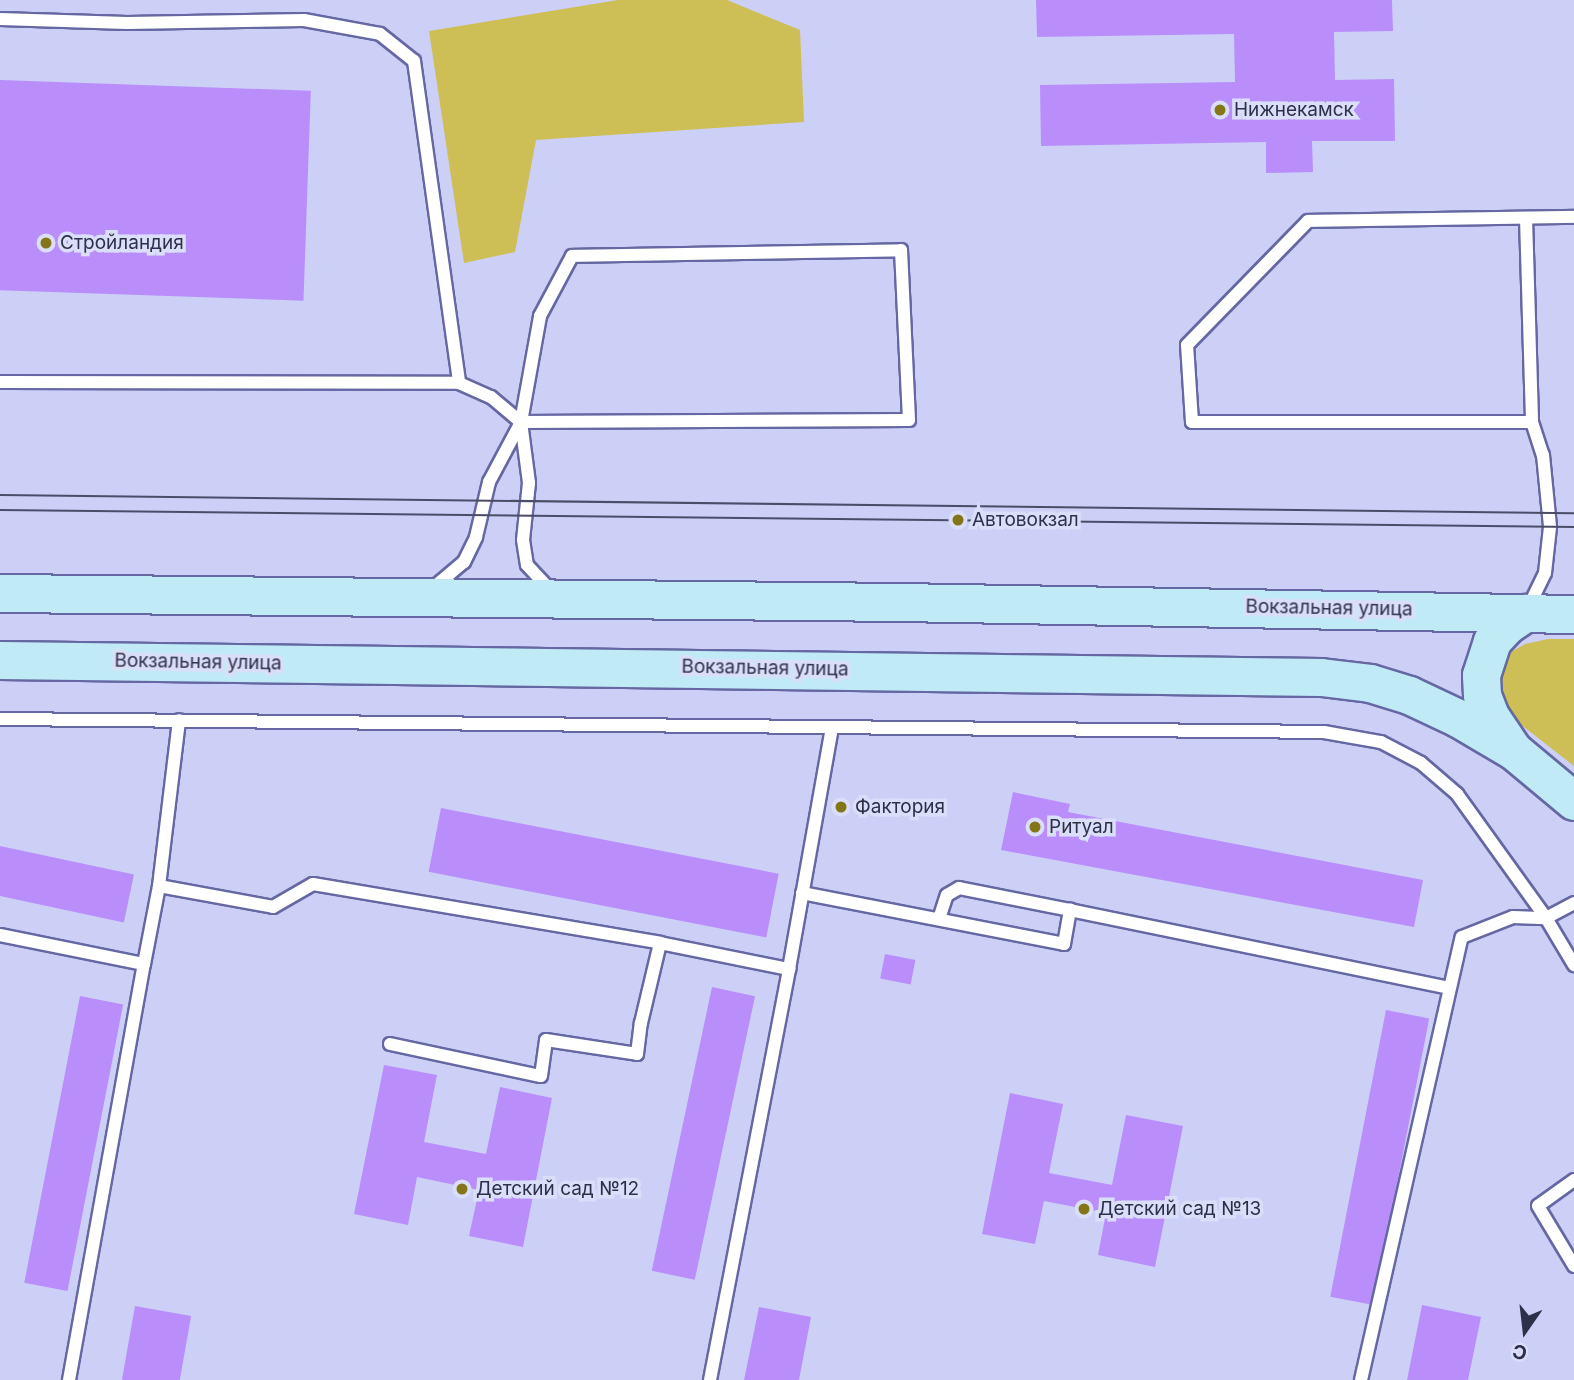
<!DOCTYPE html>
<html>
<head>
<meta charset="utf-8">
<style>
	body { margin:0 }
	#map { position:relative; width:1574px; height:1380px; overflow:hidden; background:#ccd0f7; font-family:Inter,sans-serif }
	div>[style] { position:absolute }
	.green>* { inset:0; background:#cebe56 }
	.building>* { inset:0; background:#b98efb; transform-origin:0 0 }
	.roads { filter:drop-shadow(2px 0 #6568a2) drop-shadow(-2px 0 #6568a2) drop-shadow(0 2px #6568a2) drop-shadow(0 -2px #6568a2) }
	.service>* { height:12px; margin:-6px; padding:0 6px; transform-origin:6px; border-radius:6px; background:#fff }
	.secondary>* { height:37px; margin:-18.5px; padding:0 18.5px; transform-origin:18.5px; border-radius:18.5px; background:#c0ebf6 }
	.tram>* { height:2px; margin:-1px; padding:0 1px; transform-origin:1px; border-radius:1px; background:#4a4d68 }
	.dots>* { width:19px; height:19px; translate:-50% -50%; box-sizing:border-box; border:4px solid #dbdef8; border-radius:50% }
	span { translate:-50% -50%; white-space:nowrap; text-align:center; line-height:1.15; -webkit-text-stroke:7px #dbdef8; paint-order:stroke }
	.poi-label { font-size:19px; color:#2e3049 }
	.left { translate:0 -50%; text-align:left }
	.street-label { font-size:19px; color:#2e3049 }
	.north { position:absolute; left:1490px; top:1296px; width:70px; height:70px; -webkit-text-stroke:5px #dbdef8; paint-order:stroke; rotate:194deg; font-size:19px; font-weight:700; line-height:28px; text-align:center; color:#2e3049 }
	.north::after { content:''; display:block; margin:auto; width:24px; height:32px; background:#2e3049; clip-path:polygon(50% 0,100% 100%,50% 72%,0 100%) }
</style>
</head>
<body>
<div id="map">
	<div class="green">
		<div style="clip-path:polygon(618px 0,727px 0,800px 30px,804px 122px,536px 140px,515px 252px,464px 263px,429px 31px)"></div>
		<div style="clip-path:polygon(1548px 639px,1574px 639px,1574px 766px,1519px 723px,1507px 707px,1501px 692px,1503px 663px,1511px 652px,1525px 644px)"></div>
	</div>
	<div class="building">
		<div style="clip-path:polygon(1036px 0,1392px 0,1393px 31px,1334px 32px,1335px 80px,1394px 79px,1395px 141px,1312px 141px,1313px 172px,1266px 173px,1266px 142px,1041px 146px,1040px 85px,1235px 82px,1234px 34px,1037px 37px)"></div>
		<div style="left:0;top:80px;width:311px;height:210px;rotate:2deg"></div>
		<div style="clip-path:polygon(1013px 792px,1070px 804px,1068px 812px,1423px 880px,1414px 927px,1001px 850px)"></div>
		<div style="left:441px;top:808px;width:344px;height:65px;rotate:11deg"></div>
		<div style="left:0;top:846px;width:137px;height:49px;rotate:12deg"></div>
		<div style="left:885px;top:954px;width:31px;height:25px;rotate:11deg"></div>
		<div style="left:712px;top:987px;width:44px;height:290px;rotate:12deg"></div>
		<div style="left:80px;top:996px;width:44px;height:292px;rotate:11deg"></div>
		<div style="left:1386px;top:1010px;width:44px;height:292px;rotate:11deg"></div>
		<div style="clip-path:polygon(384px 1065px,437px 1075px,424px 1142px,486px 1154px,500px 1087px,552px 1098px,523px 1247px,469px 1236px,479px 1190px,417px 1177px,408px 1225px,354px 1214px)"></div>
		<div style="clip-path:polygon(1010px 1093px,1063px 1104px,1049px 1173px,1112px 1185px,1126px 1115px,1183px 1126px,1155px 1267px,1098px 1255px,1106px 1213px,1044px 1201px,1035px 1244px,982px 1234px)"></div>
		<div style="clip-path:polygon(1422px 1305px,1481px 1317px,1468px 1380px,1407px 1380px)"></div>
		<div style="left:135px;top:1306px;width:57px;height:75px;rotate:10deg"></div>
		<div style="clip-path:polygon(759px 1307px,811px 1317px,799px 1380px,744px 1380px)"></div>
	</div>
	<div class="roads">
		<div class="service">
			<div style="left:0;top:19px;width:127px;rotate:1.8deg"></div>
			<div style="left:127px;top:23px;width:177px;rotate:-1deg"></div>
			<div style="left:304px;top:20px;width:77px;rotate:10.4deg"></div>
			<div style="left:380px;top:34px;width:43px;rotate:38.5deg"></div>
			<div style="left:414px;top:61px;width:325px;rotate:82deg"></div>
			<div style="left:1526px;top:218px;width:204px;rotate:88.3deg"></div>
			<div style="left:1532px;top:422px;width:35px;rotate:72deg"></div>
			<div style="left:1543px;top:455px;width:72px;rotate:84.4deg"></div>
			<div style="left:1550px;top:527px;width:46px;rotate:96.2deg"></div>
			<div style="left:1545px;top:573px;width:41px;rotate:115.9deg"></div>
			<div style="left:901px;top:250px;width:170px;rotate:87.3deg"></div>
			<div style="left:909px;top:420px;width:388px;rotate:179.7deg"></div>
			<div style="left:521px;top:422px;width:108px;rotate:-79.8deg"></div>
			<div style="left:540px;top:316px;width:68px;rotate:-61.9deg"></div>
			<div style="left:572px;top:256px;width:329px;rotate:-1deg"></div>
			<div style="left:0;top:382px;width:459px;rotate:0.1deg"></div>
			<div style="left:459px;top:383px;width:35px;rotate:24deg"></div>
			<div style="left:491px;top:397px;width:39px;rotate:40deg"></div>
			<div style="left:521px;top:422px;width:62px;rotate:82.5deg"></div>
			<div style="left:529px;top:483px;width:57px;rotate:96deg"></div>
			<div style="left:523px;top:540px;width:25px;rotate:81deg"></div>
			<div style="left:527px;top:565px;width:33px;rotate:47deg"></div>
			<div style="left:1532px;top:422px;width:340px;rotate:180deg"></div>
			<div style="left:1192px;top:422px;width:77px;rotate:-93.7deg"></div>
			<div style="left:1187px;top:345px;width:173px;rotate:-45.7deg"></div>
			<div style="left:1308px;top:221px;width:266px;rotate:-0.9deg"></div>
			<div style="left:434px;top:587px;width:39px;rotate:-40deg"></div>
			<div style="left:464px;top:562px;width:28px;rotate:-64deg"></div>
			<div style="left:476px;top:537px;width:57px;rotate:-76.7deg"></div>
			<div style="left:489px;top:482px;width:68px;rotate:-61.9deg"></div>
			<div style="left:0;top:719px;width:1324px;rotate:0.56deg"></div>
			<div style="left:1324px;top:732px;width:58px;rotate:10deg"></div>
			<div style="left:1381px;top:742px;width:45px;rotate:27.7deg"></div>
			<div style="left:1421px;top:763px;width:48px;rotate:40.7deg"></div>
			<div style="left:1457px;top:794px;width:153px;rotate:54.3deg"></div>
			<div style="left:1546px;top:918px;width:55px;rotate:59.2deg"></div>
			<div style="left:159px;top:886px;width:116px;rotate:10.4deg"></div>
			<div style="left:273px;top:907px;width:46px;rotate:-29.9deg"></div>
			<div style="left:313px;top:884px;width:352px;rotate:9.6deg"></div>
			<div style="left:660px;top:943px;width:132px;rotate:11.4deg"></div>
			<div style="left:789px;top:969px;width:245px;rotate:-79.9deg"></div>
			<div style="left:802px;top:893px;width:267px;rotate:11deg"></div>
			<div style="left:1064px;top:944px;width:35px;rotate:-80deg"></div>
			<div style="left:1070px;top:910px;width:387px;rotate:11.6deg"></div>
			<div style="left:939px;top:919px;width:25px;rotate:-72deg"></div>
			<div style="left:947px;top:895px;width:14px;rotate:-30deg"></div>
			<div style="left:959px;top:888px;width:113px;rotate:11.2deg"></div>
			<div style="left:0;top:935px;width:147px;rotate:11.4deg"></div>
			<div style="left:144px;top:964px;width:79px;rotate:-79.1deg"></div>
			<div style="left:159px;top:886px;width:167px;rotate:-83.1deg"></div>
			<div style="left:390px;top:1044px;width:154px;rotate:12deg"></div>
			<div style="left:541px;top:1076px;width:36px;rotate:-82deg"></div>
			<div style="left:546px;top:1040px;width:92px;rotate:8.7deg"></div>
			<div style="left:637px;top:1054px;width:31px;rotate:-83deg"></div>
			<div style="left:641px;top:1023px;width:82px;rotate:-76.6deg"></div>
			<div style="left:1574px;top:1180px;width:44px;rotate:144.2deg"></div>
			<div style="left:1538px;top:1206px;width:70px;rotate:59deg"></div>
			<div style="left:69px;top:1380px;width:423px;rotate:-79.8deg"></div>
			<div style="left:710px;top:1380px;width:419px;rotate:-79.1deg"></div>
			<div style="left:1361px;top:1380px;width:454px;rotate:-77.2deg"></div>
			<div style="left:1462px;top:937px;width:55px;rotate:-21.4deg"></div>
			<div style="left:1513px;top:917px;width:33px;rotate:2deg"></div>
			<div style="left:1546px;top:918px;width:32px;rotate:-28deg"></div>
		</div>
		<div class="secondary">
			<div style="left:0;top:593px;width:899px;rotate:0.57deg"></div>
			<div style="left:899px;top:602px;width:675px;rotate:1.02deg"></div>
			<div style="left:0;top:660px;width:1321px;rotate:0.74deg"></div>
			<div style="left:1321px;top:677px;width:49px;rotate:7deg"></div>
			<div style="left:1370px;top:683px;width:41px;rotate:17.1deg"></div>
			<div style="left:1409px;top:695px;width:54px;rotate:25.1deg"></div>
			<div style="left:1458px;top:718px;width:65px;rotate:30.5deg"></div>
			<div style="left:1514px;top:751px;width:78px;rotate:39.8deg"></div>
			<div style="left:1511px;top:747px;width:37px;rotate:-124deg"></div>
			<div style="left:1490px;top:716px;width:22px;rotate:-111deg"></div>
			<div style="left:1482px;top:695px;width:20px;rotate:-93deg"></div>
			<div style="left:1481px;top:675px;width:36px;rotate:-72deg"></div>
			<div style="left:1492px;top:641px;width:22px;rotate:-47deg"></div>
			<div style="left:1507px;top:625px;width:22px;rotate:-34deg"></div>
		</div>
	</div>
	<div class="tram">
		<div style="left:0;top:495px;width:1574px;rotate:0.66deg"></div>
		<div style="left:0;top:510px;width:1574px;rotate:0.62deg"></div>
	</div>
	<div class="dots">
		<div style="left:1220px;top:110px;background:#837619"></div>
		<div style="left:46px;top:243px;background:#837619"></div>
		<div style="left:958px;top:520px;background:#837619"></div>
		<div style="left:841px;top:807px;background:#837619"></div>
		<div style="left:1035px;top:827px;background:#837619"></div>
		<div style="left:462px;top:1189px;background:#837619"></div>
		<div style="left:1084px;top:1209px;background:#837619"></div>
	</div>
	<div class="poi-label">
		<span class="left" style="left:1234px;top:110px">Нижнекамск</span>
		<span class="left" style="left:60px;top:243px">Стройландия</span>
		<span class="left" style="left:972px;top:520px">Автовокзал</span>
		<span class="left" style="left:855px;top:807px">Фактория</span>
		<span class="left" style="left:1049px;top:827px">Ритуал</span>
		<span class="left" style="left:476px;top:1189px">Детский сад №12</span>
		<span class="left" style="left:1098px;top:1209px">Детский сад №13</span>
	</div>
	<div class="street-label">
		<span style="left:1329px;top:608px;rotate:1deg">Вокзальная улица</span>
		<span style="left:198px;top:662px;rotate:1deg">Вокзальная улица</span>
		<span style="left:765px;top:668px;rotate:1deg">Вокзальная улица</span>
	</div>
	<div class="north">С</div>
</div>
</body>
</html>
